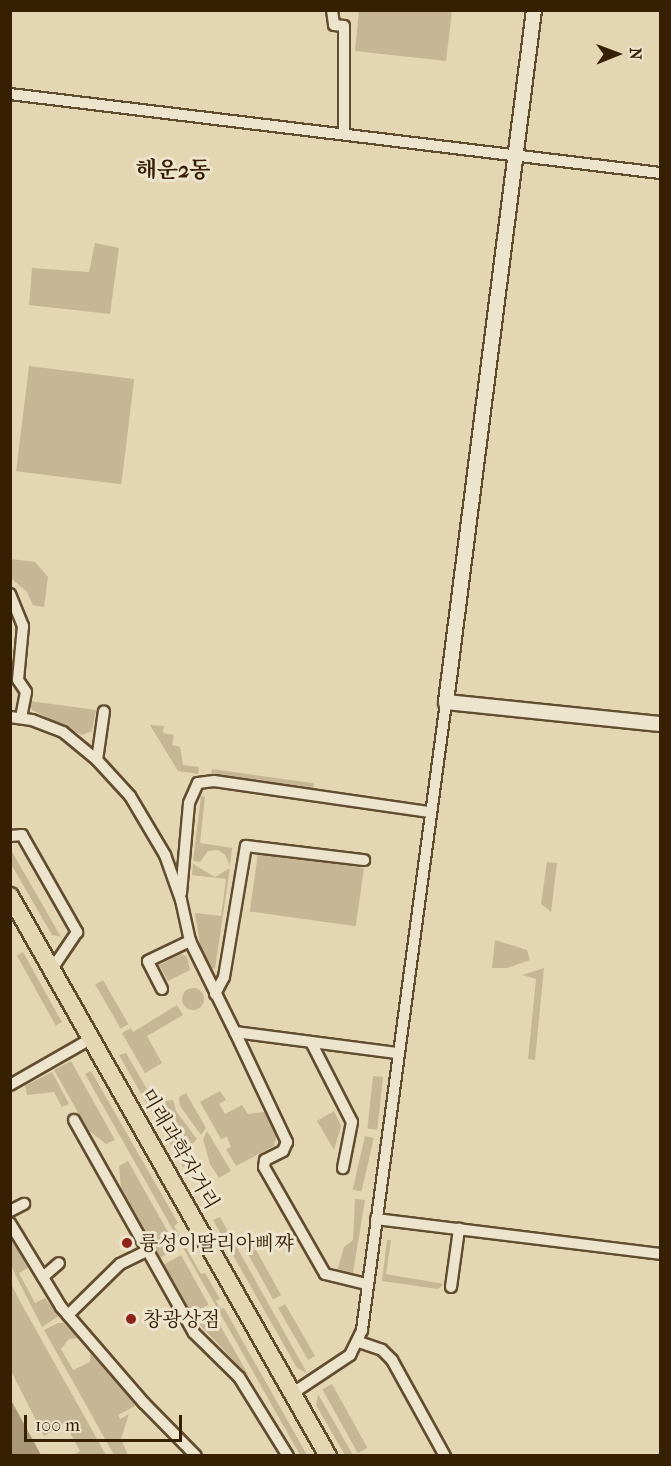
<!DOCTYPE html>
<html>
<head>
<meta charset="utf-8">
<style>
	body { margin:0 }
	#map { position:relative; width:671px; height:1466px; overflow:hidden; background:#e4d5b3; font-family:"IM FELL French Canon","Noto Serif KR",serif }
	div>[style] { position:absolute }
	.green>* { inset:0; background:#c7b695; transform-origin:0 0 }
	.round { border-radius:50% }
	.water>* { inset:0; background:#a99777 }
	.roads { filter:drop-shadow(2px 0 #624c2f) drop-shadow(-2px 0 #624c2f) drop-shadow(0 2px #624c2f) drop-shadow(0 -2px #624c2f) }
	.minor>* { height:10px; margin:-5px; padding:0 5px; transform-origin:5px; border-radius:5px; background:#ede4ce }
	.tertiary>* { height:14px; margin:-7px; padding:0 7px; transform-origin:7px; border-radius:7px; background:#ede4ce }
	.primary>* { height:16px; margin:-8px; padding:0 8px; transform-origin:8px; border-radius:8px; background:#e4d5b3 }
	.dots>* { width:16px; height:16px; translate:-50% -50%; box-sizing:border-box; border:3px solid #ede4ce; border-radius:50% }
	span { translate:-50% -50%; white-space:nowrap; text-align:center; line-height:1.15; -webkit-text-stroke:6px #ede4ce; paint-order:stroke }
	.street-label { font-size:20px; color:#371f03 }
	.poi-label { font-size:20px; color:#371f03 }
	.left { translate:0 -50%; text-align:left }
	.quarter-label { font-size:22px; color:#371f03; font-weight:700 }
	.frame { position:absolute; inset:0; border:12px solid #371f03; pointer-events:none }
	.north { position:absolute; left:587px; top:24px; width:60px; height:60px; -webkit-text-stroke:4px #ede4ce; paint-order:stroke; rotate:89deg; font-size:16px; font-weight:700; line-height:24px; text-align:center; color:#371f03 }
	.north::after { content:''; display:block; margin:auto; width:21px; height:27px; background:#371f03; clip-path:polygon(50% 0,100% 100%,50% 72%,0 100%) }
	.scale { position:absolute; left:24px; top:1415px; width:158px; height:27px; box-sizing:border-box; border:3px solid #371f03; border-top:0; padding-left:8px; font-size:18px; line-height:21px; white-space:nowrap; color:#371f03; -webkit-text-stroke:4px #ede4ce; paint-order:stroke }
</style>
</head>
<body>
<div id="map">
	<div class="green">
		<div style="clip-path:polygon(359px 11px,452px 11px,446px 61px,355px 51px)"></div>
		<div style="clip-path:polygon(95px 243px,119px 248px,110px 314px,29px 305px,32px 268px,89px 272px)"></div>
		<div style="left:29px;top:366px;width:106px;height:106px;rotate:7deg"></div>
		<div style="clip-path:polygon(11px 559px,35px 562px,48px 577px,44px 607px,33px 605px,27px 592px,11px 578px)"></div>
		<div style="clip-path:polygon(29px 701px,96px 710px,92px 731px,82px 735px,32px 710px)"></div>
		<div style="clip-path:polygon(150px 725px,164px 726px,163px 733px,174px 735px,172px 745px,180px 747px,183px 765px,199px 767px,198px 774px,178px 771px)"></div>
		<div style="left:212px;top:769px;width:103px;height:7px;rotate:8deg"></div>
		<div style="clip-path:polygon(201px 796px,205px 797px,200px 843px,232px 848px,230px 866px,225px 855px,218px 850px,208px 851px,200px 862px,193px 861px)"></div>
		<div style="clip-path:polygon(11px 850px,61px 937px,52px 935px,11px 864px)"></div>
		<div style="left:258px;top:853px;width:107px;height:59px;rotate:8deg"></div>
		<div style="clip-path:polygon(547px 862px,557px 863px,551px 912px,541px 904px)"></div>
		<div style="clip-path:polygon(193px 864px,215px 877px,230px 868px,215px 969px,209px 967px,200px 945px,195px 913px,221px 916px,226px 879px,192px 875px)"></div>
		<div style="clip-path:polygon(495px 940px,527px 950px,530px 960px,507px 968px,492px 968px)"></div>
		<div style="left:23px;top:952px;width:80px;height:7px;rotate:61deg"></div>
		<div style="clip-path:polygon(181px 954px,187px 956px,190px 970px,168px 981px,159px 965px)"></div>
		<div style="clip-path:polygon(544px 968px,535px 1060px,528px 1059px,536px 979px,522px 975px)"></div>
		<div style="left:103px;top:980px;width:51px;height:9px;rotate:60deg"></div>
		<div class="round" style="left:182px;top:988px;width:22px;height:22px"></div>
		<div style="clip-path:polygon(177px 1005px,183px 1015px,147px 1036px,162px 1063px,145px 1073px,122px 1033px,131px 1028px,133px 1032px)"></div>
		<div style="clip-path:polygon(126px 1053px,190px 1164px,205px 1190px,188px 1165px,183px 1167px,119px 1055px)"></div>
		<div style="clip-path:polygon(71px 1061px,115px 1140px,106px 1144px,88px 1130px,54px 1070px)"></div>
		<div style="clip-path:polygon(91px 1071px,178px 1223px,174px 1226px,201px 1274px,205px 1273px,220px 1299px,216px 1301px,221px 1309px,224px 1308px,307px 1455px,300px 1455px,85px 1074px)"></div>
		<div style="clip-path:polygon(52px 1072px,69px 1104px,62px 1107px,54px 1092px,27px 1095px,25px 1086px)"></div>
		<div style="left:373px;top:1076px;width:10px;height:53px;rotate:6deg"></div>
		<div style="clip-path:polygon(220px 1091px,226px 1100px,219px 1104px,225px 1114px,242px 1105px,248px 1114px,264px 1112px,277px 1134px,274px 1146px,236px 1166px,226px 1149px,231px 1147px,227px 1137px,221px 1139px,200px 1102px)"></div>
		<div style="clip-path:polygon(186px 1093px,206px 1128px,201px 1135px,180px 1106px,179px 1097px)"></div>
		<div style="clip-path:polygon(173px 1100px,176px 1111px,197px 1139px,188px 1148px,161px 1101px)"></div>
		<div style="clip-path:polygon(334px 1111px,341px 1126px,334px 1150px,317px 1121px)"></div>
		<div style="clip-path:polygon(207px 1131px,231px 1171px,219px 1178px,210px 1164px,203px 1139px)"></div>
		<div style="left:365px;top:1136px;width:9px;height:55px;rotate:13deg"></div>
		<div style="clip-path:polygon(128px 1161px,177px 1248px,160px 1258px,121px 1189px,119px 1166px)"></div>
		<div style="clip-path:polygon(355px 1199px,365px 1200px,353px 1273px,337px 1271px,344px 1247px,353px 1240px)"></div>
		<div style="clip-path:polygon(220px 1217px,307px 1373px,297px 1368px,213px 1220px)"></div>
		<div style="clip-path:polygon(11px 1238px,28px 1268px,19px 1273px,35px 1303px,45px 1298px,59px 1316px,42px 1327px,11px 1266px)"></div>
		<div style="left:250px;top:1239px;width:64px;height:9px;rotate:61deg"></div>
		<div style="clip-path:polygon(387px 1240px,391px 1240px,386px 1274px,444px 1284px,438px 1289px,382px 1281px)"></div>
		<div style="left:181px;top:1255px;width:57px;height:20px;rotate:61deg"></div>
		<div style="clip-path:polygon(10px 1282px,22px 1305px,106px 1455px,74px 1455px,80px 1451px,65px 1423px,44px 1436px,11px 1371px)"></div>
		<div style="left:285px;top:1304px;width:60px;height:8px;rotate:60deg"></div>
		<div style="clip-path:polygon(213px 1313px,249px 1376px,197px 1322px)"></div>
		<div style="clip-path:polygon(58px 1323px,64px 1323px,78px 1338px,69px 1339px,61px 1349px,73px 1370px,90px 1362px,90px 1353px,134px 1402px,135px 1406px,118px 1415px,120px 1419px,129px 1414px,121px 1439px,128px 1455px,114px 1455px,44px 1330px)"></div>
		<div style="left:332px;top:1384px;width:73px;height:11px;rotate:61deg"></div>
		<div style="clip-path:polygon(318px 1394px,353px 1455px,345px 1455px,316px 1405px)"></div>
	</div>
	<div class="water">
		<div style="clip-path:polygon(10px 1400px,11px 1400px,41px 1455px,11px 1455px)"></div>
	</div>
	<div class="roads">
		<div class="minor">
			<div style="left:332px;top:10px;width:15px;rotate:82deg"></div>
			<div style="left:334px;top:25px;width:10px;rotate:6deg"></div>
			<div style="left:344px;top:26px;width:108px;rotate:90deg"></div>
			<div style="left:10px;top:94px;width:655px;rotate:6.93deg"></div>
			<div style="left:10px;top:594px;width:35px;rotate:68deg"></div>
			<div style="left:23px;top:626px;width:54px;rotate:95.3deg"></div>
			<div style="left:18px;top:680px;width:14px;rotate:56deg"></div>
			<div style="left:26px;top:692px;width:26px;rotate:101deg"></div>
			<div style="left:10px;top:717px;width:22px;rotate:8deg"></div>
			<div style="left:32px;top:720px;width:33px;rotate:21deg"></div>
			<div style="left:63px;top:732px;width:44px;rotate:39.5deg"></div>
			<div style="left:97px;top:760px;width:49px;rotate:47.5deg"></div>
			<div style="left:130px;top:796px;width:69px;rotate:59.3deg"></div>
			<div style="left:165px;top:855px;width:48px;rotate:70.4deg"></div>
			<div style="left:181px;top:900px;width:42px;rotate:77.6deg"></div>
			<div style="left:190px;top:941px;width:102px;rotate:63.7deg"></div>
			<div style="left:235px;top:1032px;width:163px;rotate:7.4deg"></div>
			<div style="left:97px;top:760px;width:49px;rotate:-81.9deg"></div>
			<div style="left:10px;top:836px;width:12px;rotate:-5deg"></div>
			<div style="left:22px;top:835px;width:112px;rotate:60.4deg"></div>
			<div style="left:77px;top:932px;width:45px;rotate:124deg"></div>
			<div style="left:181px;top:893px;width:90px;rotate:-84.9deg"></div>
			<div style="left:189px;top:803px;width:22px;rotate:-66deg"></div>
			<div style="left:198px;top:783px;width:16px;rotate:-7deg"></div>
			<div style="left:214px;top:781px;width:218px;rotate:8.2deg"></div>
			<div style="left:162px;top:989px;width:31px;rotate:-117deg"></div>
			<div style="left:148px;top:961px;width:47px;rotate:-25.5deg"></div>
			<div style="left:215px;top:994px;width:19px;rotate:-62deg"></div>
			<div style="left:224px;top:977px;width:133px;rotate:-80.5deg"></div>
			<div style="left:246px;top:846px;width:119px;rotate:6.8deg"></div>
			<div style="left:235px;top:1032px;width:122px;rotate:64.7deg"></div>
			<div style="left:287px;top:1142px;width:10px;rotate:114deg"></div>
			<div style="left:283px;top:1151px;width:20px;rotate:153deg"></div>
			<div style="left:265px;top:1160px;width:7px;rotate:98deg"></div>
			<div style="left:264px;top:1167px;width:123px;rotate:60.3deg"></div>
			<div style="left:325px;top:1274px;width:42px;rotate:13.7deg"></div>
			<div style="left:311px;top:1042px;width:90px;rotate:62.9deg"></div>
			<div style="left:352px;top:1122px;width:47px;rotate:101.1deg"></div>
			<div style="left:10px;top:1085px;width:95px;rotate:-29.8deg"></div>
			<div style="left:74px;top:1120px;width:244px;rotate:60.6deg"></div>
			<div style="left:194px;top:1333px;width:63px;rotate:44.4deg"></div>
			<div style="left:239px;top:1377px;width:93px;rotate:58.2deg"></div>
			<div style="left:10px;top:1211px;width:16px;rotate:-27deg"></div>
			<div style="left:376px;top:1219px;width:286px;rotate:7deg"></div>
			<div style="left:10px;top:1223px;width:98px;rotate:58.7deg"></div>
			<div style="left:61px;top:1307px;width:127px;rotate:49.2deg"></div>
			<div style="left:144px;top:1403px;width:74px;rotate:45.5deg"></div>
			<div style="left:43px;top:1277px;width:21px;rotate:-41deg"></div>
			<div style="left:451px;top:1287px;width:59px;rotate:-82.1deg"></div>
			<div style="left:68px;top:1315px;width:73px;rotate:-44.4deg"></div>
			<div style="left:120px;top:1264px;width:28px;rotate:-26deg"></div>
			<div style="left:359px;top:1342px;width:24px;rotate:19deg"></div>
			<div style="left:382px;top:1350px;width:14px;rotate:45deg"></div>
			<div style="left:392px;top:1360px;width:110px;rotate:61.1deg"></div>
			<div style="left:293px;top:1393px;width:69px;rotate:-33.7deg"></div>
			<div style="left:350px;top:1355px;width:28px;rotate:-64deg"></div>
			<div style="left:362px;top:1330px;width:634px;rotate:-82.38deg"></div>
		</div>
		<div class="tertiary">
			<div style="left:534px;top:10px;width:698px;rotate:97.25deg"></div>
			<div style="left:446px;top:702px;width:215px;rotate:5.9deg"></div>
		</div>
		<div class="primary">
			<div style="left:10px;top:896px;width:644px;rotate:60.41deg"></div>
		</div>
	</div>
	<div class="dots">
		<div style="left:127px;top:1243px;background:#8f2418"></div>
		<div style="left:131px;top:1319px;background:#8f2418"></div>
	</div>
	<div class="street-label">
		<span style="left:180px;top:1149px;rotate:60deg">미래과학자거리</span>
	</div>
	<div class="poi-label">
		<span class="left" style="left:139px;top:1243px">륭성이딸리아삐쨔</span>
		<span class="left" style="left:143px;top:1319px">창광상점</span>
	</div>
	<div class="quarter-label">
		<span style="left:173px;top:171px">해운2동</span>
	</div>
	<div class="frame"></div>
	<div class="north">N</div>
	<div class="scale">100 m</div>
</div>
</body>
</html>
